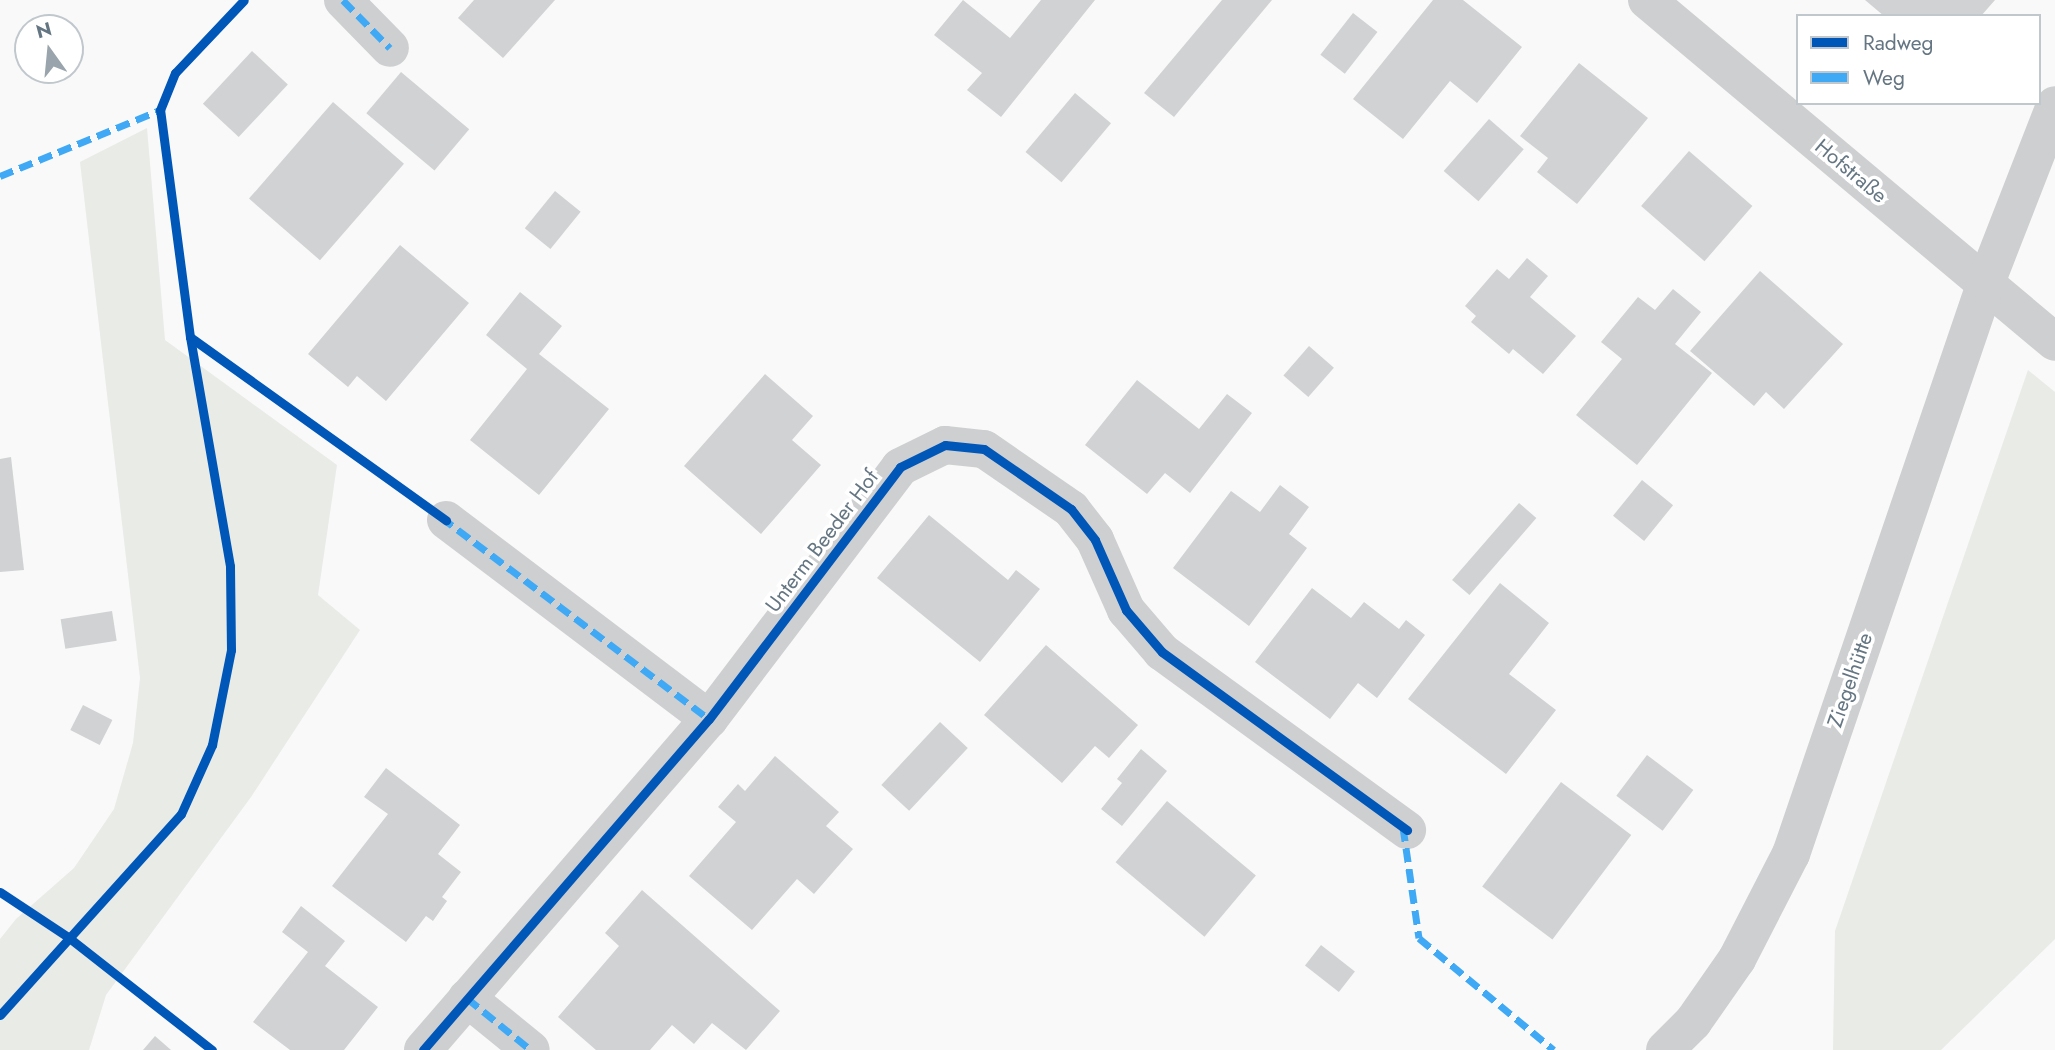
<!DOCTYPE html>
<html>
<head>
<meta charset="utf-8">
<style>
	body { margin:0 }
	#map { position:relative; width:2055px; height:1050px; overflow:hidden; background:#f9f9f9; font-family:Jost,sans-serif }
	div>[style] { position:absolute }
	.green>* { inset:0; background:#e8ebe6 }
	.building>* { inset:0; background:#d0d2d3; transform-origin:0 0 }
	.minor>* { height:38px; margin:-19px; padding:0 19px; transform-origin:19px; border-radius:19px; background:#cecfd0 }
	.quiet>* { height:7px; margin-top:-3.5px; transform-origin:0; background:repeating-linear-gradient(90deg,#3fa9f5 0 14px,transparent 0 21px) }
	.cycleway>* { height:9px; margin:-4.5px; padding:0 4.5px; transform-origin:4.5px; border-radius:4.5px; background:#0057b8 }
	span { translate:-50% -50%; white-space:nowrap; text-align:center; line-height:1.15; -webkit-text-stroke:7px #fff; paint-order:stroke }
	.street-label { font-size:21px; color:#657683 }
	.legend { position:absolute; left:1796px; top:14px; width:245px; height:91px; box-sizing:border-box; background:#fff; border:2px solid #c1c8cd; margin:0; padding:9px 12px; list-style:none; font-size:21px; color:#657683 }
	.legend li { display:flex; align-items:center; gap:14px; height:35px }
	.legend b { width:35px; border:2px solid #c1c8cd }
	.north { position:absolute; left:14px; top:14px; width:70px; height:70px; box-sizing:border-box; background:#fff; border:2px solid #c1c8cd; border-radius:50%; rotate:345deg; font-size:19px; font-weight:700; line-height:28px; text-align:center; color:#657683 }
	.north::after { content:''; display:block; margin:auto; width:24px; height:32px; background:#99a4ac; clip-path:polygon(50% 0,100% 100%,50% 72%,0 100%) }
</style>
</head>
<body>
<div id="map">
	<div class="green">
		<div style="clip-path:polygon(147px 128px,165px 340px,337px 465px,318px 595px,360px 630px,251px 797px,106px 995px,89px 1050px,0 1050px,0 939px,16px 919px,74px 868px,114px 809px,133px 743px,140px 678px,80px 162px)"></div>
		<div style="clip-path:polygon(2028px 370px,2055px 392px,2055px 939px,1941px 1050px,1833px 1050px,1835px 931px)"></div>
	</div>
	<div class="building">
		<div style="clip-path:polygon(474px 0,555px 0,503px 58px,458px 18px)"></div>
		<div style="clip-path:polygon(963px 0,1010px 38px,1041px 0,1095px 0,1001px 117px,967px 90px,982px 73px,934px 35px)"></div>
		<div style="clip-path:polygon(1222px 0,1272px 0,1174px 117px,1144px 93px)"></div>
		<div style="clip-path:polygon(1433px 0,1463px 0,1522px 47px,1477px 103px,1450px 81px,1403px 139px,1353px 99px)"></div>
		<div style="clip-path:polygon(1865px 0,1995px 0,1981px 16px,1884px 16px)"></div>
		<div style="left:1353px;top:13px;width:31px;height:53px;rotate:38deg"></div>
		<div style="left:252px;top:51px;width:49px;height:72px;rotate:43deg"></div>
		<div style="clip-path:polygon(1579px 63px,1648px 118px,1577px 204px,1537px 172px,1548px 158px,1520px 136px)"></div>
		<div style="left:401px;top:72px;width:89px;height:54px;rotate:40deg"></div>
		<div style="left:1075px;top:93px;width:47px;height:77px;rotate:40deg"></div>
		<div style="left:333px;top:102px;width:94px;height:128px;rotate:41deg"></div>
		<div style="left:1489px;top:119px;width:46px;height:69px;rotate:41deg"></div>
		<div style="left:1689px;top:151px;width:84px;height:73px;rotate:41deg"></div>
		<div style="left:555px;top:191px;width:33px;height:48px;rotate:39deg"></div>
		<div style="clip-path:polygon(400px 245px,469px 303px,386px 401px,357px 376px,348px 387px,308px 354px)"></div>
		<div style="clip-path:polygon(1527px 258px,1548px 276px,1530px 297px,1576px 336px,1543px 374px,1513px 349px,1509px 354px,1471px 322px,1476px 316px,1465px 306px,1497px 269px,1509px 279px)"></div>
		<div style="clip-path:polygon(1760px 271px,1843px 344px,1784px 409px,1766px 392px,1754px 406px,1690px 351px)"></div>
		<div style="clip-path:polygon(1673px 289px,1701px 312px,1675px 344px,1712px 373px,1637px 465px,1576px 415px,1622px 359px,1601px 342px,1638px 297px,1655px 310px)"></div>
		<div style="clip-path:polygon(520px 292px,562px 326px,539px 354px,609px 409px,539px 495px,470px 440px,527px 369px,486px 335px)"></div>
		<div style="left:1309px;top:346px;width:33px;height:39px;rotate:41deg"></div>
		<div style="clip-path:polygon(765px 374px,813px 416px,792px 440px,821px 465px,761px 534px,684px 466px)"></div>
		<div style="clip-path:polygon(1137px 380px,1199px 429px,1227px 394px,1252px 413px,1190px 493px,1165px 473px,1147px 494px,1085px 445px)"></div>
		<div style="clip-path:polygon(11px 457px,24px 570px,0 572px,0 459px)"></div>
		<div style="left:1642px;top:480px;width:40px;height:46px;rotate:39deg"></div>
		<div style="clip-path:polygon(1280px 485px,1309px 507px,1289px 534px,1307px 548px,1249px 626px,1173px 568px,1231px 491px,1260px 512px)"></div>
		<div style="left:1519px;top:503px;width:23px;height:102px;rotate:41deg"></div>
		<div style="clip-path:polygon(929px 515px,1008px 580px,1016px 570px,1040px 589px,980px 662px,877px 578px)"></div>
		<div style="clip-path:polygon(1500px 583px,1549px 623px,1509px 674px,1556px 710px,1506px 774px,1408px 699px)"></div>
		<div style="clip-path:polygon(1312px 588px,1351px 618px,1364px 602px,1399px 629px,1406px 620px,1425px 635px,1377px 698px,1358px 683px,1330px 719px,1255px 662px)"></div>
		<div style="left:112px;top:611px;width:30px;height:52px;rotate:81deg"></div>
		<div style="clip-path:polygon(1046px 645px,1138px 725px,1109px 758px,1095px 746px,1062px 783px,984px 715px)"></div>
		<div style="left:83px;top:705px;width:33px;height:28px;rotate:27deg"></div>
		<div style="left:940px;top:722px;width:38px;height:86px;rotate:43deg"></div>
		<div style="clip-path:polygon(1141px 749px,1167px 771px,1122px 826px,1101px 809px,1122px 783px,1117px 779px)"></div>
		<div style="left:1647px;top:755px;width:58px;height:51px;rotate:37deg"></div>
		<div style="clip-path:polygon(775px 756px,839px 812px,826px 826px,853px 849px,814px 894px,797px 879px,752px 930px,689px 876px,736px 822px,718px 807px,738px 784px,745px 791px)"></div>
		<div style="clip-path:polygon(386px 768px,460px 825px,438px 854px,461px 872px,442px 897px,447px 901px,433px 921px,426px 916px,406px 942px,332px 886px,388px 814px,364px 797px)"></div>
		<div style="left:1561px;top:782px;width:88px;height:131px;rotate:37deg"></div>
		<div style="left:1167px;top:801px;width:116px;height:80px;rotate:40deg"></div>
		<div style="clip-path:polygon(642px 890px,780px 1011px,746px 1050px,712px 1023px,694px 1044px,672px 1025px,650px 1050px,596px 1050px,558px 1017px,619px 946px,605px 933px)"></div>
		<div style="clip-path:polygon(301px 906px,345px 941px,325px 966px,378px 1007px,344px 1050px,290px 1050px,253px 1022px,308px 952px,282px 932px)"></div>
		<div style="left:1321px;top:945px;width:43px;height:26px;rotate:38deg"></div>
		<div style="clip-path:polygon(155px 1036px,171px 1050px,143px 1050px)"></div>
	</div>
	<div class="minor">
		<div style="left:343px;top:0;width:67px;rotate:45.6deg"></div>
		<div style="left:1647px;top:0;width:532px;rotate:39.97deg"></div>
		<div style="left:446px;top:520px;width:330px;rotate:37.1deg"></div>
		<div style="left:467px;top:998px;width:82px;rotate:39.1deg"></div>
		<div style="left:423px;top:1050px;width:437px;rotate:-49.2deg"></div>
		<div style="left:709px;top:719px;width:316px;rotate:-52.8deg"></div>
		<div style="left:900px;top:467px;width:50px;rotate:-26.1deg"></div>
		<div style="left:945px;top:445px;width:39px;rotate:6deg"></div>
		<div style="left:984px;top:449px;width:106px;rotate:34.6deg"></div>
		<div style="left:1071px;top:509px;width:39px;rotate:52deg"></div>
		<div style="left:1095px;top:540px;width:77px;rotate:66.1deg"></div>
		<div style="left:1126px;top:610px;width:55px;rotate:49.4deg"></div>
		<div style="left:1162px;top:652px;width:303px;rotate:36deg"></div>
		<div style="left:1665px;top:1050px;width:40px;rotate:-45deg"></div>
		<div style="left:1693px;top:1022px;width:77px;rotate:-55.1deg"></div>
		<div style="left:1737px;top:959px;width:118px;rotate:-62.8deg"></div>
		<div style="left:1791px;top:854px;width:601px;rotate:-71.17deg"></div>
		<div style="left:1985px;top:285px;width:193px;rotate:-68.7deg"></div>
	</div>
	<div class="quiet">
		<div style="left:343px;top:0;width:67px;rotate:45.6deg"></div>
		<div style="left:0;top:176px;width:173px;rotate:-22.4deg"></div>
		<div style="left:441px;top:517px;width:336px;rotate:37deg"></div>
		<div style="left:1403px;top:827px;width:112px;rotate:81.8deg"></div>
		<div style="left:1419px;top:938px;width:175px;rotate:39.7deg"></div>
		<div style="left:467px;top:998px;width:82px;rotate:39.1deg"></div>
	</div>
	<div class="cycleway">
		<div style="left:190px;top:337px;width:315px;rotate:35.6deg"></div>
		<div style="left:0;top:892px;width:82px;rotate:33.5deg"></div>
		<div style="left:68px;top:937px;width:183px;rotate:38.1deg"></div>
		<div style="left:0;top:1015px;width:270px;rotate:-48deg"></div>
		<div style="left:181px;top:814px;width:76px;rotate:-65.8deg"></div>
		<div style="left:212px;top:745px;width:97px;rotate:-78.7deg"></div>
		<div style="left:231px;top:650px;width:84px;rotate:-90.7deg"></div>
		<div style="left:230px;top:566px;width:232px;rotate:-99.9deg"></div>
		<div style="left:190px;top:337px;width:229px;rotate:-97.5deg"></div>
		<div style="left:160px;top:110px;width:40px;rotate:-68deg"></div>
		<div style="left:175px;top:73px;width:100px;rotate:-46.6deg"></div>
		<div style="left:423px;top:1050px;width:437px;rotate:-49.2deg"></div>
		<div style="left:709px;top:719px;width:316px;rotate:-52.8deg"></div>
		<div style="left:900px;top:467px;width:50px;rotate:-26.1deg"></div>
		<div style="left:945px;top:445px;width:39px;rotate:6deg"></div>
		<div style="left:984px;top:449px;width:106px;rotate:34.6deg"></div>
		<div style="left:1071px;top:509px;width:39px;rotate:52deg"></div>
		<div style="left:1095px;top:540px;width:77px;rotate:66.1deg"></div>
		<div style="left:1126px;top:610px;width:55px;rotate:49.4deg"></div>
		<div style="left:1162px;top:652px;width:303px;rotate:36deg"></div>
	</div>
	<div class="street-label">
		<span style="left:1851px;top:171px;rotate:40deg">Hofstraße</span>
		<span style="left:822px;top:541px;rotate:-53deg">Unterm Beeder Hof</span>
		<span style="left:1850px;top:680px;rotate:-71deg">Ziegelhütte</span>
	</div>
	<ul class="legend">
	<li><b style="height:9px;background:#0057b8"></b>Radweg</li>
	<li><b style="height:9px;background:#3fa9f5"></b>Weg</li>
	</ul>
	<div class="north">N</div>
</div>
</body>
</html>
